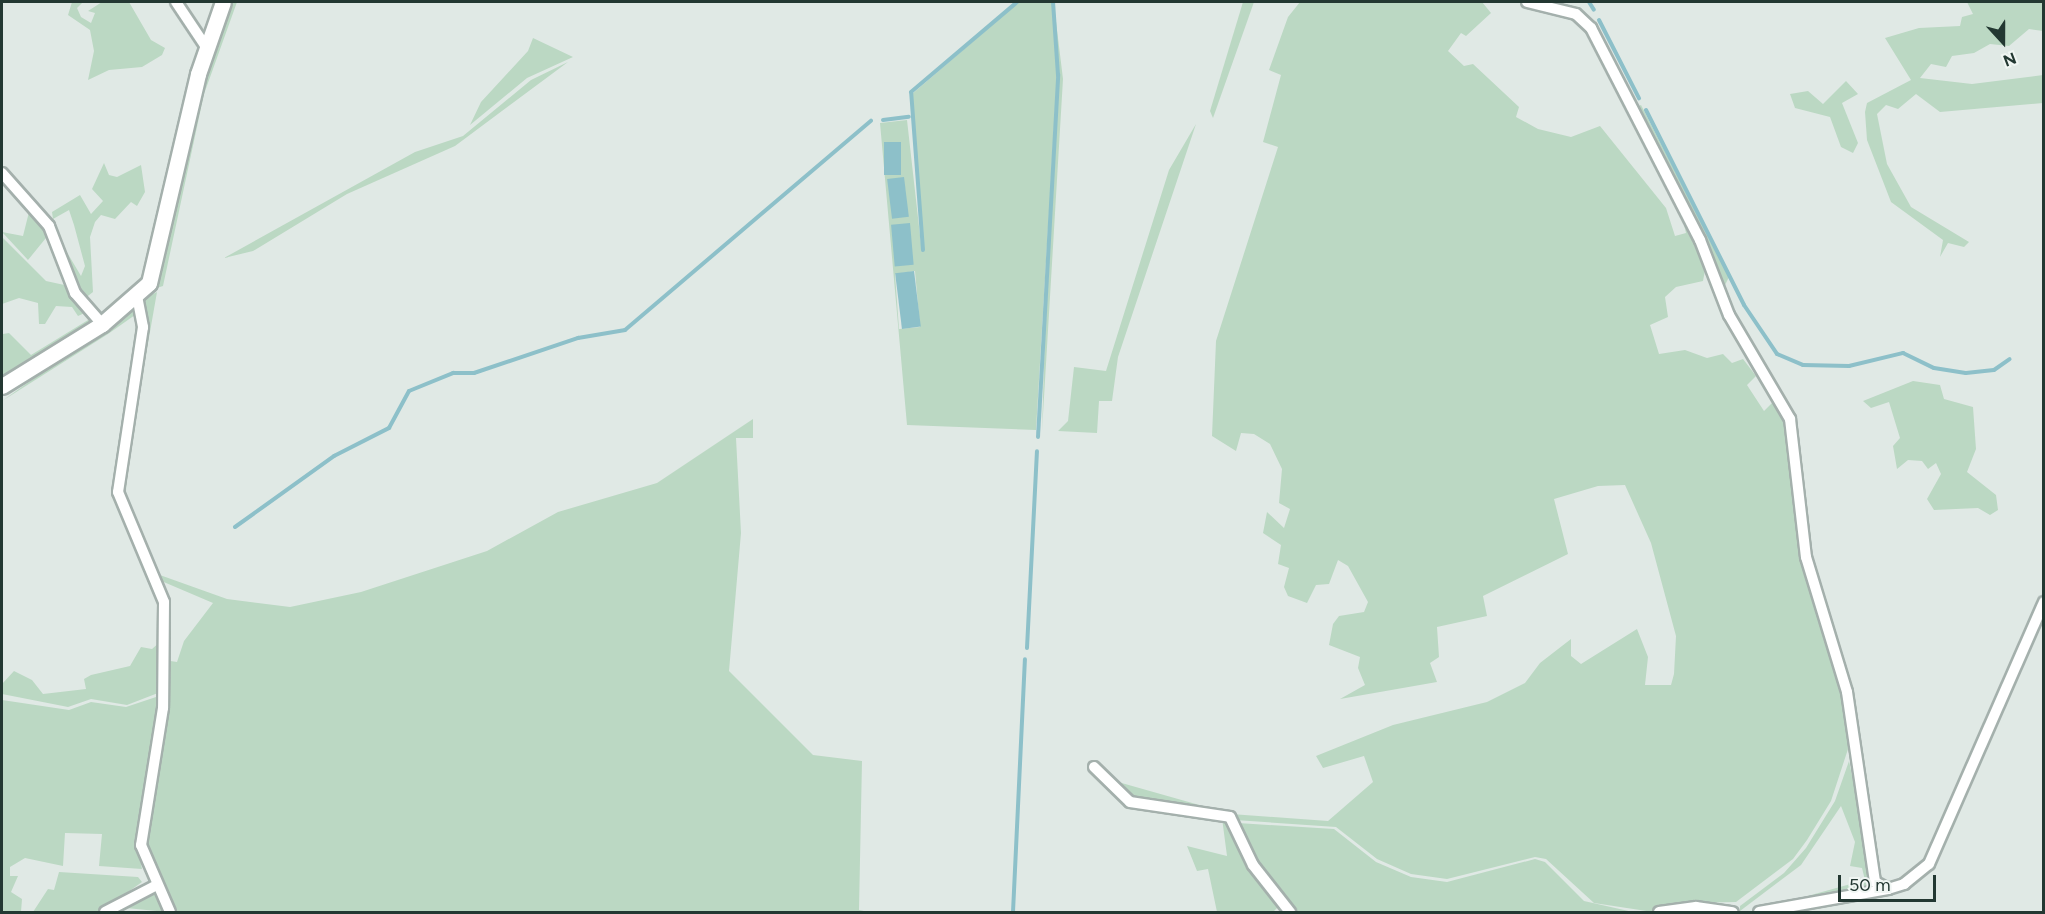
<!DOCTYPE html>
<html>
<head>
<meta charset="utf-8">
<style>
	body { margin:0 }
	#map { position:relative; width:2045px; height:914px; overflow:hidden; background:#e0e9e5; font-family:Figtree,sans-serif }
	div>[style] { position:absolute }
	.green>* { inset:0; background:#bbd8c3 }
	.water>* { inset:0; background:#8dc0c9; transform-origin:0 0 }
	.stream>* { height:4px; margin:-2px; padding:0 2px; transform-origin:2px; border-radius:2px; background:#8dc0c9 }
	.roads { filter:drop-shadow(2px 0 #a4b0ac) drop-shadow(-2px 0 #a4b0ac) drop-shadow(0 2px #a4b0ac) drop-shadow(0 -2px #a4b0ac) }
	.street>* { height:10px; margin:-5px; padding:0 5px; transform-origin:5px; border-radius:5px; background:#fff }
	.secondary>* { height:15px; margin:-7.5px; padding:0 7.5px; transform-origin:7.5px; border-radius:7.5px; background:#fff }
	span { translate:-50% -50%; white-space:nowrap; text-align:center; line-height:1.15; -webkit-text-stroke:4.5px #f0f6f3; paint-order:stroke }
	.frame { position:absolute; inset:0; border:3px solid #233832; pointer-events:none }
	.north { position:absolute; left:1973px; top:12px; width:60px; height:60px; -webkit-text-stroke:4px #f0f6f3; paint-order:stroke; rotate:159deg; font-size:16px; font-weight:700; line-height:24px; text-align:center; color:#233832 }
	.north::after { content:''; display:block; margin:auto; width:21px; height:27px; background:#233832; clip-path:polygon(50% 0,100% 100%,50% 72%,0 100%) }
	.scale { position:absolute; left:1838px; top:875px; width:98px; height:27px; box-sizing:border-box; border:3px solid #233832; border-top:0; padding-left:8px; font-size:18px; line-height:21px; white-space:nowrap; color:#233832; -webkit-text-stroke:4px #f0f6f3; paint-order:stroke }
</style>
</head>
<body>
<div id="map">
	<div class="green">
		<div style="clip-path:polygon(72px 2px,83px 2px,77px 8px,81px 17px,91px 23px,95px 13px,88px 11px,102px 2px,129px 2px,151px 40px,165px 48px,162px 55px,142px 67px,109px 70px,88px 80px,94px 51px,90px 30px,68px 15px)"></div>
		<div style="clip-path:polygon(231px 2px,237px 2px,204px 94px,163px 286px,147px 291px,164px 264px,204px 80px)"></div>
		<div style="clip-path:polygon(evenodd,1019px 2px,1052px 2px,1057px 75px,1036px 430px,907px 425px,880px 123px,907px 120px,922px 253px,912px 94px,1019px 2px,915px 271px,920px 327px,899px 329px,895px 274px,915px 271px)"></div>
		<div style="clip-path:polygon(1243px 2px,1254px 2px,1213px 118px,1210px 111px)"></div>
		<div style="clip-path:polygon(1300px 2px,1482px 2px,1491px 13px,1466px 36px,1461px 33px,1448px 51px,1464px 66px,1473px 64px,1519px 107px,1516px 117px,1538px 129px,1571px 137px,1600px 126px,1666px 208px,1675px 236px,1686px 233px,1679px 203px,1707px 260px,1703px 281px,1676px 287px,1665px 297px,1668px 317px,1650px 325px,1659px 354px,1685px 350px,1707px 358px,1723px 354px,1732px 363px,1743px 359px,1756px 376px,1747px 385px,1764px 411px,1777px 398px,1788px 420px,1800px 534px,1845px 692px,1849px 746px,1831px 801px,1807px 840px,1793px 859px,1736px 902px,1680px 903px,1653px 912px,1594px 903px,1546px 859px,1535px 857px,1447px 879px,1411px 874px,1377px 859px,1336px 827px,1235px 820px,1130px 799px,1104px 778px,1231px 814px,1328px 821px,1373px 782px,1364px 756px,1323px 768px,1316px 756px,1393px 725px,1487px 702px,1525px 683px,1540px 663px,1571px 639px,1571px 656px,1581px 664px,1637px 629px,1648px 657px,1645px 685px,1671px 685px,1674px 674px,1676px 636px,1651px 543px,1625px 485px,1598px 486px,1554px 499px,1568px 554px,1483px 596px,1487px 616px,1437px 627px,1439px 657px,1430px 663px,1437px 682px,1340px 699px,1365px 685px,1358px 668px,1360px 657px,1329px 645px,1333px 624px,1339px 616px,1364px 612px,1368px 602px,1348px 566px,1338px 560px,1329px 584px,1316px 585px,1307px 603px,1288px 596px,1284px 587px,1289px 568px,1278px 564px,1281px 545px,1263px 533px,1267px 512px,1284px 528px,1290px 509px,1279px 503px,1282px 469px,1270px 444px,1254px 434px,1241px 433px,1236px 451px,1212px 436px,1216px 341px,1278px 147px,1263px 142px,1281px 75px,1269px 70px,1288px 17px)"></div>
		<div style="clip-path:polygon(1967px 2px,2042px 2px,2043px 31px,2029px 29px,2009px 46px,1990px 44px,1974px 53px,1952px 56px,1946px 67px,1931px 64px,1920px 78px,1972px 84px,2043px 75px,2043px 103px,1940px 112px,1916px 94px,1898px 109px,1886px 105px,1877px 114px,1887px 164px,1911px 207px,1969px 242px,1964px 247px,1948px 243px,1940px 257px,1943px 240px,1891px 202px,1867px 140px,1865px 112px,1867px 103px,1911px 80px,1885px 38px,1919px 28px,1960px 26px,1962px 17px,1973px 14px)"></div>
		<div style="clip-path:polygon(1054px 5px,1063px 79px,1042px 431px,1049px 198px,1059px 75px)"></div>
		<div style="clip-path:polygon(533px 38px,573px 57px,527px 78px,470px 125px,481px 102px,528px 51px)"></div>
		<div style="clip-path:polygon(568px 62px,455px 146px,347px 194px,253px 251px,224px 258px,415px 152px,463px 136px,531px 80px)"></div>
		<div style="clip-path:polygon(1846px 81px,1858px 94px,1842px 103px,1858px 143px,1853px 153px,1841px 147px,1830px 117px,1795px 108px,1790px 94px,1808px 91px,1823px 104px)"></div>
		<div style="clip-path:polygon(1641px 105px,1729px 277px,1722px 291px,1635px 108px)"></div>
		<div style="clip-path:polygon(1196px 124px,1118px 357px,1112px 401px,1099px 401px,1097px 433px,1058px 431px,1068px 421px,1074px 367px,1106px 371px,1169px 170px)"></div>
		<div style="clip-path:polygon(104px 163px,109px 175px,117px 177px,141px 165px,145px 192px,137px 206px,131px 202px,115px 219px,101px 215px,95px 222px,90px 237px,93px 292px,84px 299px,62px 244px,81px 276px,85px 266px,74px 225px,69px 210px,53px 219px,52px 212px,80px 195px,91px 214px,103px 201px,92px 189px)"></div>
		<div style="clip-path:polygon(30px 208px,50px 233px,28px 260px,2px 232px,23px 236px)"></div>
		<div style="clip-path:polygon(2px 237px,46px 281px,69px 286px,89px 311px,78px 316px,72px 307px,56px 306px,45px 324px,39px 324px,38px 303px,19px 298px,2px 304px)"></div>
		<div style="clip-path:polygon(157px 292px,128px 457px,125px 508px,121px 470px,141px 300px)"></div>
		<div style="clip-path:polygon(133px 308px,135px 315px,108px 334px,2px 401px)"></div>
		<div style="clip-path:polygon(93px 317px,90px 325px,2px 376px,3px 334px,9px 333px,31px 355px)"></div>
		<div style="clip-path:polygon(1913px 381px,1940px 385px,1944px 399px,1973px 407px,1976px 449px,1967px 472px,1996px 495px,1998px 510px,1990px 515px,1978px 508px,1934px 510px,1927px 499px,1941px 474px,1936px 463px,1928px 469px,1922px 461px,1908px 460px,1897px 469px,1893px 446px,1900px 438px,1889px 402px,1871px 408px,1863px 401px)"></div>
		<div style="clip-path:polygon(753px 419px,753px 438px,736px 438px,741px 533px,729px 671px,813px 755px,862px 761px,859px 910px,869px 912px,174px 912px,145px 855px,164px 660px,177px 662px,184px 641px,213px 603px,159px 580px,157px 574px,227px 599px,290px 607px,361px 592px,487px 551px,558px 512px,657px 483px)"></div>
		<div style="clip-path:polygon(160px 642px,158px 693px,127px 705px,91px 699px,68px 707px,2px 694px,2px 684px,14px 671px,32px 680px,43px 694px,86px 689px,84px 679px,91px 675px,130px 666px,141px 647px,152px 649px)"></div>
		<div style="clip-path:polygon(159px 696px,138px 848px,142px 869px,99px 866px,102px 834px,65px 833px,63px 866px,25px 858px,10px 867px,10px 876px,18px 876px,11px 892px,22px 899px,21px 912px,2px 912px,2px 700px,69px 710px,91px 702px,126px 707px)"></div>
		<div style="clip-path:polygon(1849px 761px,1875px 886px,1757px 910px,1865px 880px,1862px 868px,1850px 866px,1855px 842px,1841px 806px,1801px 865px,1740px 911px,1740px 906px,1784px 873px,1806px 848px,1835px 801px)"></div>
		<div style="clip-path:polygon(1222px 818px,1279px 906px,1273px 912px,1217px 912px,1208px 869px,1197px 871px,1187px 846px,1227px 856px)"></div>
		<div style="clip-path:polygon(1238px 823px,1334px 829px,1376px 862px,1411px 877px,1447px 882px,1535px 859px,1545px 862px,1584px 901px,1633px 912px,1293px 912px,1261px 874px)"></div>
		<div style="clip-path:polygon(59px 872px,138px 877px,142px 882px,100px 912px,33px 912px,48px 889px,54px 890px)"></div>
		<div style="clip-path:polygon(155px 892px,167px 912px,126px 908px,115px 912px)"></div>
	</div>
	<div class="water">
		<div style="left:884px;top:142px;width:17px;height:33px"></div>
		<div style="left:904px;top:177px;width:40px;height:17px;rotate:83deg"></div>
		<div style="left:910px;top:223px;width:42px;height:19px;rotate:85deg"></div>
		<div style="left:914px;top:271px;width:56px;height:19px;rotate:83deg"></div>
	</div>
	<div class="stream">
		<div style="left:1589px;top:2px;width:9px;rotate:58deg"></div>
		<div style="left:1599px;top:20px;width:88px;rotate:62.9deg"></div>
		<div style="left:1646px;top:110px;width:218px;rotate:63.3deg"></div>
		<div style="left:1744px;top:305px;width:59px;rotate:56deg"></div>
		<div style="left:1777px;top:354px;width:28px;rotate:23deg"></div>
		<div style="left:1803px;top:365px;width:46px;rotate:1.2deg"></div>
		<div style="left:1849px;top:366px;width:56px;rotate:-13.5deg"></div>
		<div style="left:1903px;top:353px;width:34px;rotate:26deg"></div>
		<div style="left:1934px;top:368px;width:32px;rotate:9deg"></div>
		<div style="left:1966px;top:373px;width:28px;rotate:-6deg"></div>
		<div style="left:1994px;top:370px;width:19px;rotate:-35deg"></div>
		<div style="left:883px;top:120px;width:26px;rotate:-7deg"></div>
		<div style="left:923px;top:250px;width:158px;rotate:-94.3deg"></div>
		<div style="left:911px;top:92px;width:139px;rotate:-40.3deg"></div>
		<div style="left:1038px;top:437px;width:363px;rotate:-86.8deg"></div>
		<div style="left:1058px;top:75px;width:73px;rotate:-93.9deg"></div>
		<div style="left:235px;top:527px;width:122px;rotate:-35.6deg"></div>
		<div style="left:334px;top:456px;width:62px;rotate:-27deg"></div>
		<div style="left:389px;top:428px;width:42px;rotate:-61.6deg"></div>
		<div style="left:409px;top:391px;width:48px;rotate:-22.2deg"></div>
		<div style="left:453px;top:373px;width:21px"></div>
		<div style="left:474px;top:373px;width:110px;rotate:-18.6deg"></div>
		<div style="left:578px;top:338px;width:48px;rotate:-9.7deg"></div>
		<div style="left:625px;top:330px;width:323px;rotate:-40.4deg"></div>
		<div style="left:1027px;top:648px;width:197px;rotate:-87.1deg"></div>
		<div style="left:1013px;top:912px;width:253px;rotate:-87.3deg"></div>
	</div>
	<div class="roads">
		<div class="street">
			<div style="left:176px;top:2px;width:54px;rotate:56.3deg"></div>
			<div style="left:1527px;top:2px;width:50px;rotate:13.8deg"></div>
			<div style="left:1576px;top:14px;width:21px;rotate:43deg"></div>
			<div style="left:1591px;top:28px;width:238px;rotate:62.8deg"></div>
			<div style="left:1700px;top:240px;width:80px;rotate:68.9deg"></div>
			<div style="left:1729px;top:315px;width:121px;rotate:59.6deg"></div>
			<div style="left:1790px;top:419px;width:139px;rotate:83.4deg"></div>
			<div style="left:1806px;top:557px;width:141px;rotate:73.1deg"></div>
			<div style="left:1847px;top:692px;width:192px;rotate:81.6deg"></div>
			<div style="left:1875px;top:882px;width:15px;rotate:28deg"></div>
			<div style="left:2px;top:173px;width:71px;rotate:48.4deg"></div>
			<div style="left:49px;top:226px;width:72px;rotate:68.8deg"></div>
			<div style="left:75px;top:293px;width:41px;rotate:48.9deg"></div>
			<div style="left:137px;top:296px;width:32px;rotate:79deg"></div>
			<div style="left:143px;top:327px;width:167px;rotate:98.6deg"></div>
			<div style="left:118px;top:492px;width:119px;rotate:67.3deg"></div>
			<div style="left:164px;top:602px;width:106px;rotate:90.5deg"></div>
			<div style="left:163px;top:708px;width:139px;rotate:99.1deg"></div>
			<div style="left:141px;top:845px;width:73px;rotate:66.6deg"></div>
			<div style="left:1094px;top:767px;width:50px;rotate:44.2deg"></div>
			<div style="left:1130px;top:802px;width:101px;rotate:8.5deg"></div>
			<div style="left:1230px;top:817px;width:53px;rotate:64.4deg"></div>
			<div style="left:1253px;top:865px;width:60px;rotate:51.8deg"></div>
			<div style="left:105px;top:912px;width:56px;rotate:-27.5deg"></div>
			<div style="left:1659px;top:912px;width:37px;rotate:-8deg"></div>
			<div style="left:1696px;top:907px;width:37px;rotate:8deg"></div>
			<div style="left:1759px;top:912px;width:131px;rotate:-10.1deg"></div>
			<div style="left:1888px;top:889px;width:17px;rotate:-17deg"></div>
			<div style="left:1904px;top:884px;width:32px;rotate:-39deg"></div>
			<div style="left:1929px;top:864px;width:286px;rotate:-66.3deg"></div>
		</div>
		<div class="secondary">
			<div style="left:2px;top:386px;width:118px;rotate:-31.8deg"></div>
			<div style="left:102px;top:324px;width:62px;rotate:-41.1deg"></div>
			<div style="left:149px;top:283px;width:215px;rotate:-76.8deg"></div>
			<div style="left:198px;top:74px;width:76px;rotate:-70.9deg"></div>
		</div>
	</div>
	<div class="frame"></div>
	<div class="north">N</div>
	<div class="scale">50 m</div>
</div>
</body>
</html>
